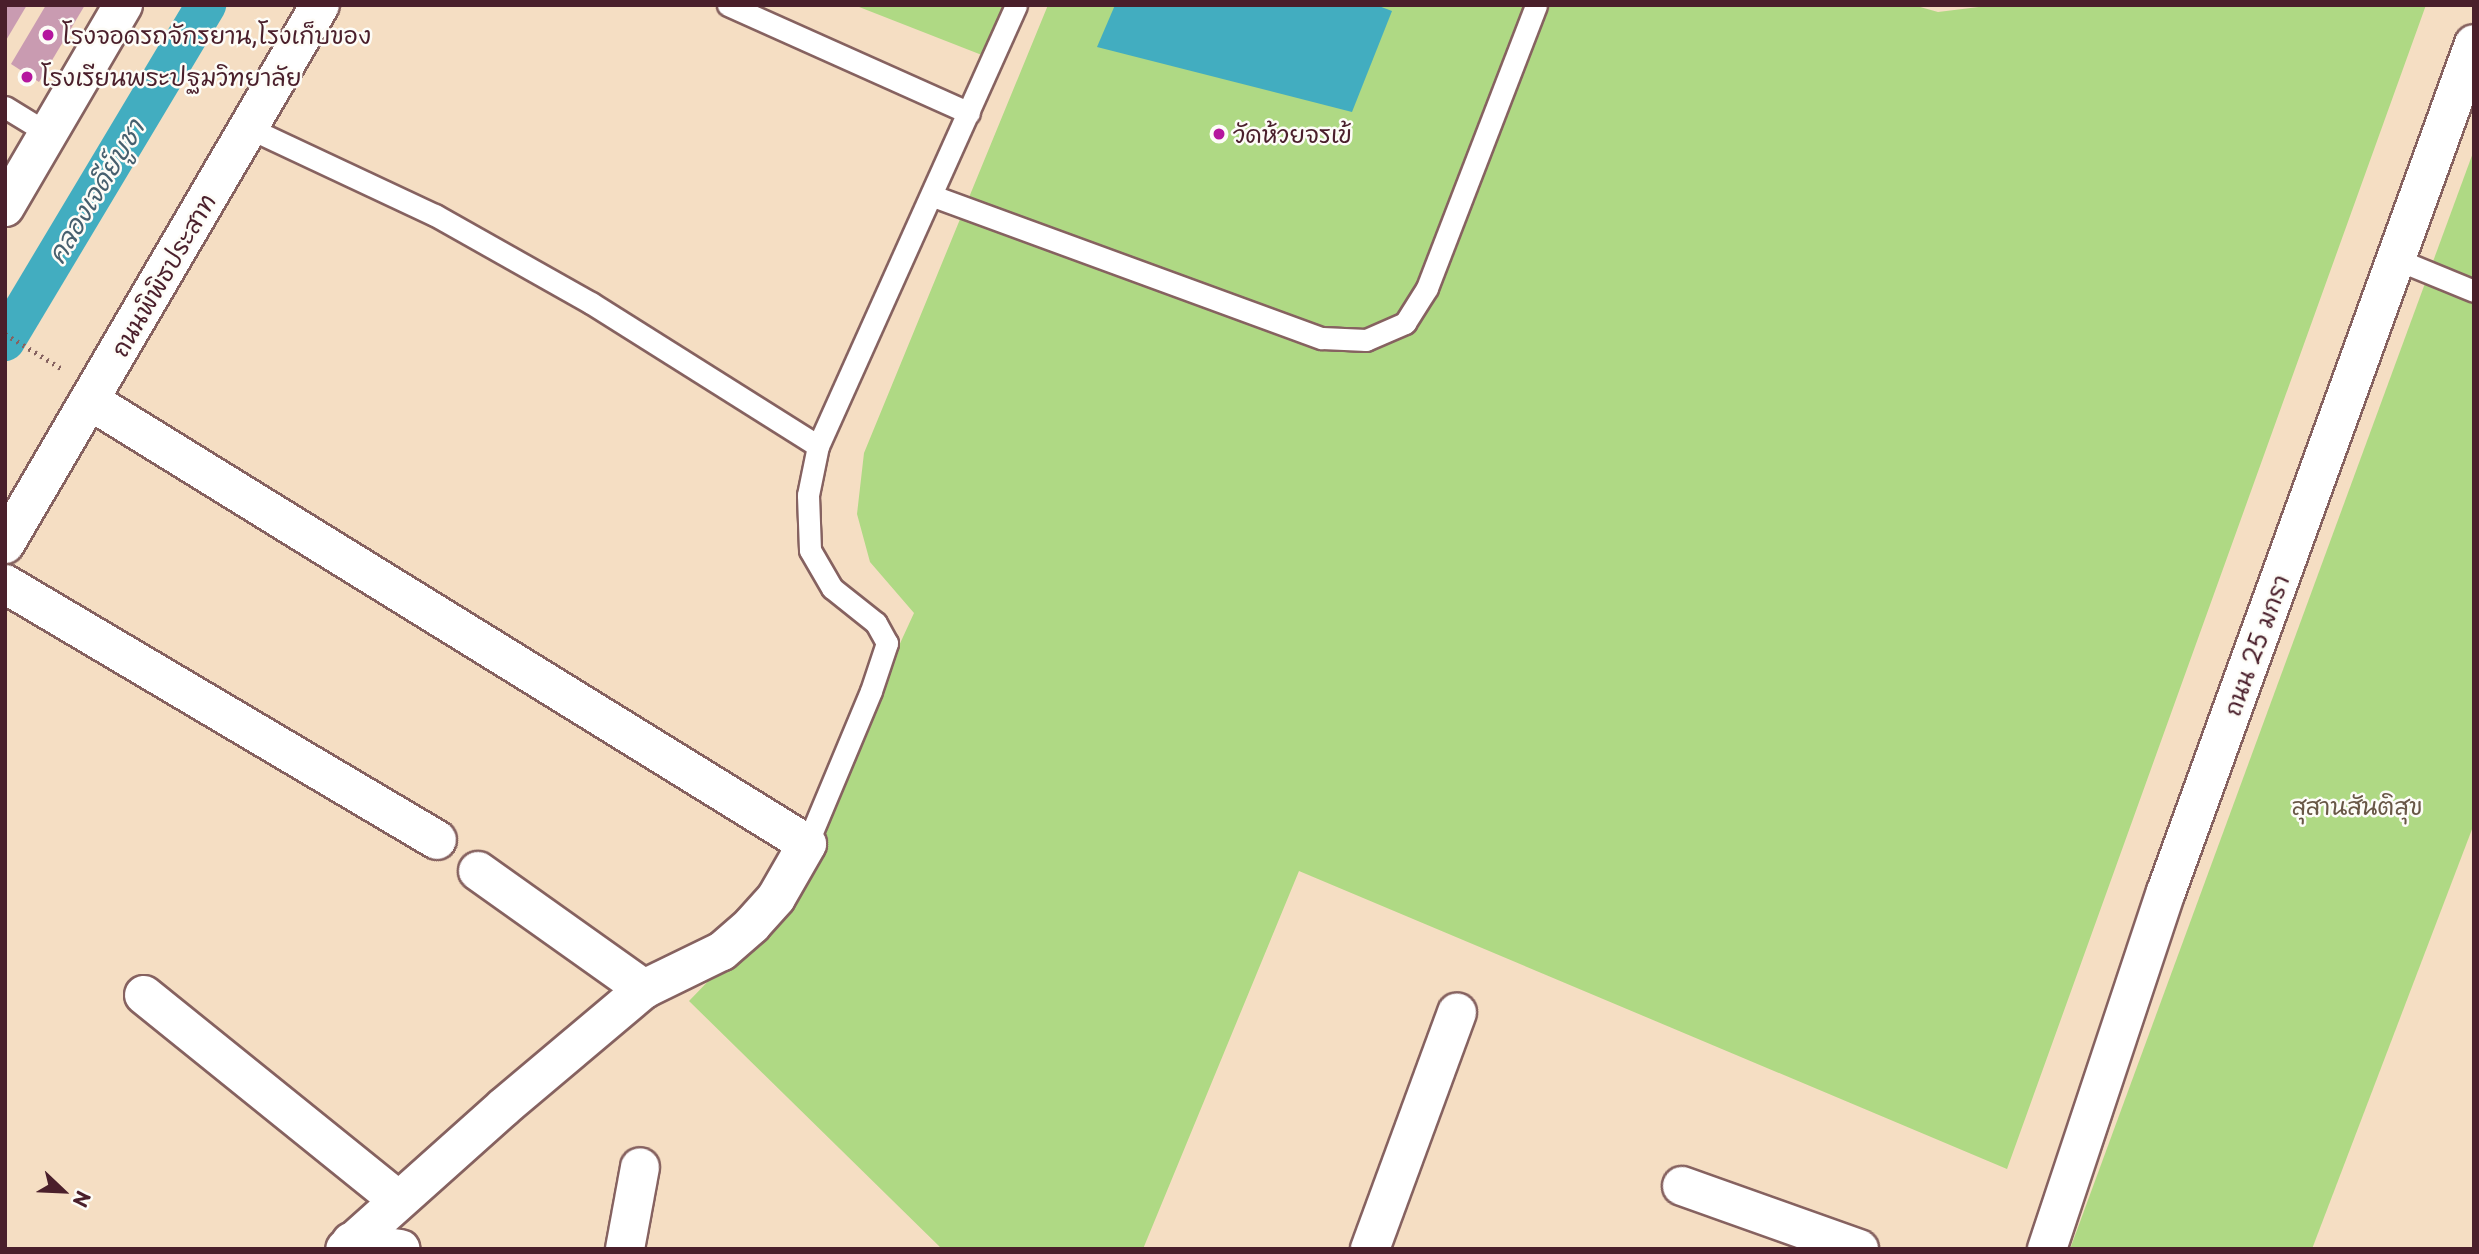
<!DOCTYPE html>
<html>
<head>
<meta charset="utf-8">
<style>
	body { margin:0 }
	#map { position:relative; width:2479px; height:1254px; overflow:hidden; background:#f5dec3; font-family:"Playpen Sans","Playpen Sans Thai",sans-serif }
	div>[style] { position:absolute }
	.green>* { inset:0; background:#afd984 }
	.water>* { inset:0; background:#42adc0 }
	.canal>* { height:40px; margin:-20px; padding:0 20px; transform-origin:20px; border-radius:20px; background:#42adc0 }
	.building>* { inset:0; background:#c99bb1 }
	.path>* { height:4.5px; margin-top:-2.25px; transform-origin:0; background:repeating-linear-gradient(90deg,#866260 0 2px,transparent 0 7px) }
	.roads { filter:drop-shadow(2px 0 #866260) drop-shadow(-2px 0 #866260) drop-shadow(0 2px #866260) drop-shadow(0 -2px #866260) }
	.lane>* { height:21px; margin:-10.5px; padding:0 10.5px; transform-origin:10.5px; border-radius:10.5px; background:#fff }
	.street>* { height:38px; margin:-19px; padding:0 19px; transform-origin:19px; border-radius:19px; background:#fff }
	.dots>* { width:19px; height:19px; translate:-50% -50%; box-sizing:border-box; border:4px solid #fdfcf7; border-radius:50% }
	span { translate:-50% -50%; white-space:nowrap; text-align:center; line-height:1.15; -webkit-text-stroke:5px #fdfcf7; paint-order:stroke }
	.poi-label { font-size:24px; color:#4a1f2b }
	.left { translate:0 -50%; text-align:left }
	.street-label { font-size:24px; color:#4a1f2b }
	.park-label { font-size:24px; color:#685746 }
	.water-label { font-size:26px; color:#465f6e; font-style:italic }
	.frame { position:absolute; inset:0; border:7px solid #4a1f2b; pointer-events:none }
	.north { position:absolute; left:28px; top:1156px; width:70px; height:70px; -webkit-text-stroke:5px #fdfcf7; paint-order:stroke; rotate:113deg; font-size:19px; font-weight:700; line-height:28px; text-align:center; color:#4a1f2b }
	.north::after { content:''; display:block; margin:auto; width:24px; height:32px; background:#4a1f2b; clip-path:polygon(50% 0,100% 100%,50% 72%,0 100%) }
</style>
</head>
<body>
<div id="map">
	<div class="green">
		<div style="clip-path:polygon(854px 5px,1016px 5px,992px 59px)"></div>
		<div style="clip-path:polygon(1048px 5px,1913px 5px,1938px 12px,1995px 5px,2426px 5px,2007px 1169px,1299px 871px,1143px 1249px,942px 1249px,689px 1001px,747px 941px,795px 872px,914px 613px,870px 562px,857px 514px,864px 453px)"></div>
		<div style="clip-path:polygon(2474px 150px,2474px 824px,2312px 1249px,2070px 1249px)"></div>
	</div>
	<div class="water">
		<div style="clip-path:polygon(1115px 5px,1376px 5px,1392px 11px,1352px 112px,1097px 47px)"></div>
	</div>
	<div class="canal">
		<div style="left:5px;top:341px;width:392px;rotate:-59.1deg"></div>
	</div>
	<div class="building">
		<div style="clip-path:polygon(5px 5px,27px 5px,5px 42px)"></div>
		<div style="clip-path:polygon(46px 5px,85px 5px,39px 82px,11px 64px)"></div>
	</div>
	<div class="path">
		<div style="left:5px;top:334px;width:69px;rotate:31.4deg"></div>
	</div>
	<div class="roads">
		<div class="lane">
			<div style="left:728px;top:5px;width:264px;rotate:24.1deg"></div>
			<div style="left:5px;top:107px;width:52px;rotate:31.5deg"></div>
			<div style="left:249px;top:128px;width:205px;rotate:25.1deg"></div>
			<div style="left:435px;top:215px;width:179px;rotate:29.4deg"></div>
			<div style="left:591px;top:303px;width:268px;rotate:32.2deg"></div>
			<div style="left:933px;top:196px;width:414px;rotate:20.1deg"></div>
			<div style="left:1322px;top:338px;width:44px;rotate:2.6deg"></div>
			<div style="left:1366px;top:340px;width:43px;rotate:-23.6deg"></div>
			<div style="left:1405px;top:323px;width:41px;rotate:-57.8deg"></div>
			<div style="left:1427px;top:288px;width:303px;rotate:-68.9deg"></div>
			<div style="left:2396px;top:259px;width:84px;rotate:22.3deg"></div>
			<div style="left:807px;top:844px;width:166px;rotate:-67.3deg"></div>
			<div style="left:871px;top:691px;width:51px;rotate:-71.6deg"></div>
			<div style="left:887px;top:643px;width:23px;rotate:-119deg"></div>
			<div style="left:876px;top:623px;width:56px;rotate:-141.5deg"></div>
			<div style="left:832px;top:588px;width:44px;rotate:-120.1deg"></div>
			<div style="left:810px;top:550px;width:55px;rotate:-92.1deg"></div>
			<div style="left:808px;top:495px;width:50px;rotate:-78.5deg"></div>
			<div style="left:818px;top:446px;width:483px;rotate:-65.8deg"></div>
		</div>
		<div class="street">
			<div style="left:5px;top:207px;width:234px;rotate:-59.7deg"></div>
			<div style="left:89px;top:400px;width:844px;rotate:31.73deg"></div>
			<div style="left:807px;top:844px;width:62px;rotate:119.9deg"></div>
			<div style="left:776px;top:898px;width:36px;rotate:132deg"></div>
			<div style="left:752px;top:925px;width:40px;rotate:139deg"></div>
			<div style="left:722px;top:951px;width:87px;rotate:154deg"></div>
			<div style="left:644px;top:989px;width:183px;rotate:139.9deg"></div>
			<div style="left:504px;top:1107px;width:213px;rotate:138.2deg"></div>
			<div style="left:5px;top:544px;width:624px;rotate:-59.7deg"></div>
			<div style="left:5px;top:584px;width:502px;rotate:30.65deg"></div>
			<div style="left:478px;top:871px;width:204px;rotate:35.4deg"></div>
			<div style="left:144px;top:995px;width:326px;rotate:38.9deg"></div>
			<div style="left:1682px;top:1186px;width:188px;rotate:19.6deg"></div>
			<div style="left:351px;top:1242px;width:50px;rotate:8deg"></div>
			<div style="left:625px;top:1249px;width:83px;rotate:-79.6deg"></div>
			<div style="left:1370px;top:1249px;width:252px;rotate:-69.8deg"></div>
			<div style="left:2047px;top:1249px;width:376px;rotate:-71.6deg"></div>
			<div style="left:2166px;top:892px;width:902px;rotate:-70.04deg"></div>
		</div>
	</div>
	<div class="dots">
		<div style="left:48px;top:35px;background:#b5179e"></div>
		<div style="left:27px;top:77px;background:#b5179e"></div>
		<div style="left:1219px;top:134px;background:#b5179e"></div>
	</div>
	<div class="poi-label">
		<span class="left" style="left:62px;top:35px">โรงจอดรถจักรยาน,โรงเก็บของ</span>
		<span class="left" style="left:41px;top:77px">โรงเรียนพระปฐมวิทยาลัย</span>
		<span class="left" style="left:1233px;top:134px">วัดห้วยจรเข้</span>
	</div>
	<div class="street-label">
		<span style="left:163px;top:275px;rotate:-60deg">ถนนพิพิธประสาท</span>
		<span style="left:2256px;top:645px;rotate:-70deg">ถนน 25 มกรา</span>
	</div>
	<div class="park-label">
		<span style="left:2357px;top:806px">สุสานสันติสุข</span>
	</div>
	<div class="water-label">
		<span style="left:95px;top:191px;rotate:-59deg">คลองเจดีย์บูชา</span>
	</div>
	<div class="frame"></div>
	<div class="north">N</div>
</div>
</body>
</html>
